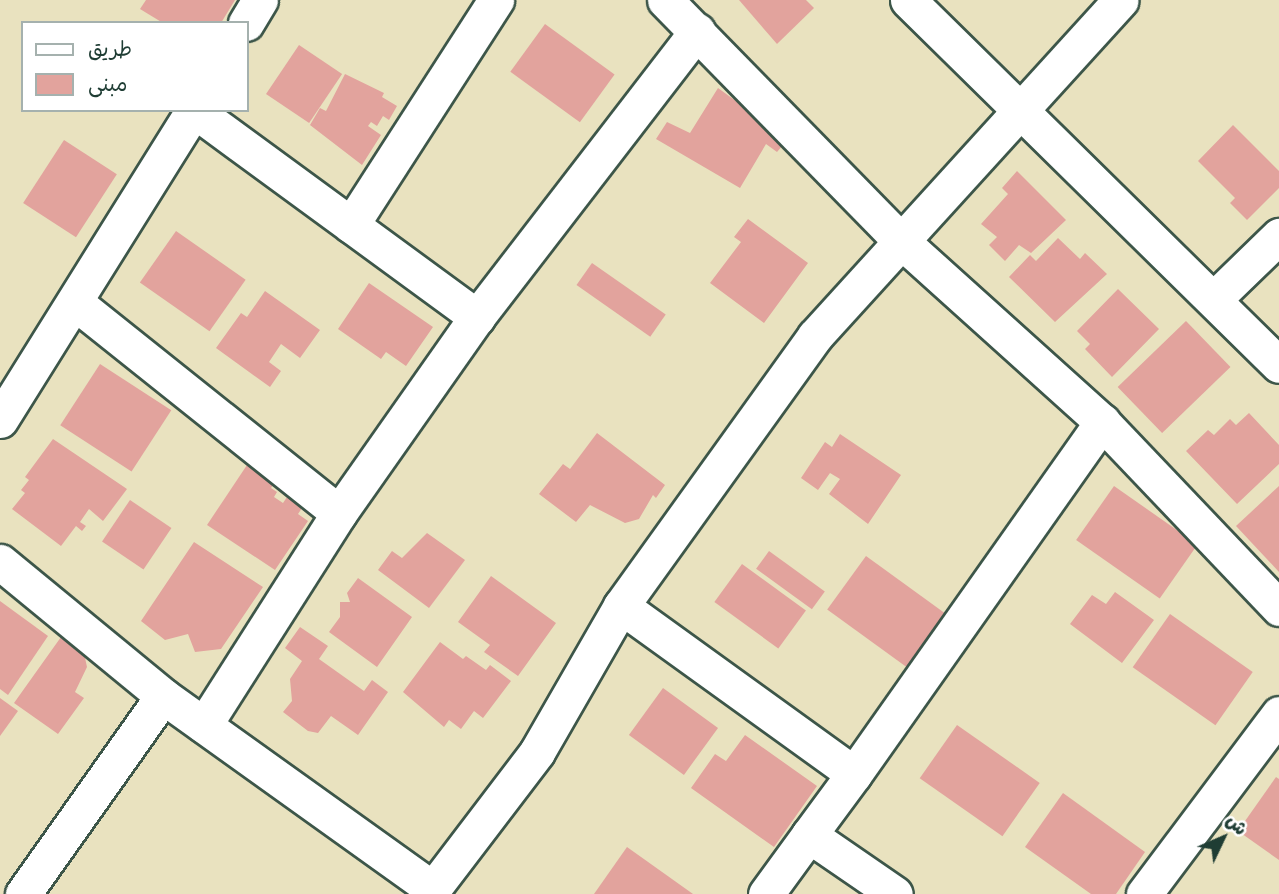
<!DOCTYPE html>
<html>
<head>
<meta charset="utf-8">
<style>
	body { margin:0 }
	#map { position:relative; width:1279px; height:894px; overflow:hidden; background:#e9e2bf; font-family:"Playpen Sans","Playpen Sans Arabic",sans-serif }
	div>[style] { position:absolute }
	.building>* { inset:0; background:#e2a39d; transform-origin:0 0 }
	.roads { filter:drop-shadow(2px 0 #3d5649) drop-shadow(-2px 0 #3d5649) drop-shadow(0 2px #3d5649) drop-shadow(0 -2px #3d5649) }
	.minor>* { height:35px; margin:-17.5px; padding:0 17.5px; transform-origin:17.5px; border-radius:17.5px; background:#fff }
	span { translate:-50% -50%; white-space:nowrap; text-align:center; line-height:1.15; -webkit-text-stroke:6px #fff; paint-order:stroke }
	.legend { position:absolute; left:21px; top:21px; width:228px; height:91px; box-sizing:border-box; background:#fff; border:2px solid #a5b1ae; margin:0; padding:9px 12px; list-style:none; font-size:21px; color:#1f3d34 }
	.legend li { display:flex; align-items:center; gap:14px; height:35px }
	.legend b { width:35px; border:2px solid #a5b1ae }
	.north { position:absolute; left:1188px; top:803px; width:70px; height:70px; -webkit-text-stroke:5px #fff; paint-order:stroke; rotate:46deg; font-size:19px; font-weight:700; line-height:28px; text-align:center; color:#1f3d34 }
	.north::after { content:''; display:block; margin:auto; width:24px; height:32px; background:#1f3d34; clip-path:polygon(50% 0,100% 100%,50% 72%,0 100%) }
</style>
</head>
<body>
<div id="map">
	<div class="building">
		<div style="clip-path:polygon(146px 0,235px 0,221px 23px,163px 23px,140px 9px)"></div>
		<div style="clip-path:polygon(739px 0,806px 0,814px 8px,777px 44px)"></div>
		<div style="left:545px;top:24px;width:86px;height:59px;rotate:36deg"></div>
		<div style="left:299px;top:45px;width:52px;height:59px;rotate:34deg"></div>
		<div style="clip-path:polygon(345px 74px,384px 93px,382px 97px,397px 106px,389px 120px,383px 116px,377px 126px,371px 122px,368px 126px,381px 135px,362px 165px,310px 125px,320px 108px,326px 111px)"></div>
		<div style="clip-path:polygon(718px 88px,788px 139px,777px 152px,766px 144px,740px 188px,656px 139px,667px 122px,690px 133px)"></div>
		<div style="clip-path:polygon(1233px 125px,1279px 171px,1279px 188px,1247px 220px,1230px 203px,1235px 198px,1198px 161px)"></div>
		<div style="left:64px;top:140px;width:63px;height:75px;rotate:33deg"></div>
		<div style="clip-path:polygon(1017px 171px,1066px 220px,1031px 253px,1019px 245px,1005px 261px,989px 245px,997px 237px,981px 224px,1008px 194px,1002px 188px)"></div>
		<div style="clip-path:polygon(748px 219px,808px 263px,764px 323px,710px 283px,741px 242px,734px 237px)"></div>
		<div style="left:176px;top:231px;width:85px;height:63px;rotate:35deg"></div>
		<div style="clip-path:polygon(1058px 238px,1080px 259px,1085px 253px,1107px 274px,1055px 322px,1009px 277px,1030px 255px,1036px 261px)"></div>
		<div style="left:592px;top:263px;width:90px;height:27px;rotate:35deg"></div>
		<div style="clip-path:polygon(369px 283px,433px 327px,406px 366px,386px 352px,381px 359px,338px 329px)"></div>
		<div style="clip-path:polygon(1118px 289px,1159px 329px,1112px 377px,1085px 349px,1090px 344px,1077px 331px)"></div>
		<div style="clip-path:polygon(265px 291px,320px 330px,300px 358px,281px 344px,269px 362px,281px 371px,270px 387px,216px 348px,241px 313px,247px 317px)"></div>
		<div style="left:1186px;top:321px;width:64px;height:95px;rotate:46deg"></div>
		<div style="left:100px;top:364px;width:85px;height:73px;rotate:33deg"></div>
		<div style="clip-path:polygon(1249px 413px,1279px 445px,1279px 464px,1237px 504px,1186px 451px,1208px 430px,1214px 435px,1230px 419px,1236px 425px)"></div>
		<div style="clip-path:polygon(597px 433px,665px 485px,656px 498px,653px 495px,639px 519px,625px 523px,590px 505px,576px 522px,539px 494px,563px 464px,570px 469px)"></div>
		<div style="clip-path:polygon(840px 434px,901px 475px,868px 524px,829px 494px,840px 479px,830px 473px,818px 490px,801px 478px,825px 442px,832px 447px)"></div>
		<div style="clip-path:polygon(53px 439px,127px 489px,103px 521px,89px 509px,80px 522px,86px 526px,82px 531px,76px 526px,61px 546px,12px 509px,25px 493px,21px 490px,29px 480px,25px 477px)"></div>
		<div style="clip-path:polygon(251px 459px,279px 477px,271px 488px,277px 492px,274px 497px,283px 503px,287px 497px,302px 508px,298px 514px,308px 521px,275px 570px,207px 525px)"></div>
		<div style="left:1114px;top:486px;width:102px;height:66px;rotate:35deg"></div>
		<div style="clip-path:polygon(1279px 486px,1279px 572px,1236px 526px)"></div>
		<div style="left:130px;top:500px;width:50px;height:50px;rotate:34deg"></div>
		<div style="clip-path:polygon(427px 533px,465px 560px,429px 608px,378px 570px,392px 551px,402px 558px)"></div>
		<div style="clip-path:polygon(194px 542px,263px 587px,221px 649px,195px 652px,188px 634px,165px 640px,141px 621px)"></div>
		<div style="left:769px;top:551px;width:69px;height:22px;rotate:36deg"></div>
		<div style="left:866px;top:556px;width:101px;height:66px;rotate:36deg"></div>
		<div style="left:742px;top:564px;width:79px;height:47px;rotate:36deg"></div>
		<div style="clip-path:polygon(491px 576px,556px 623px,518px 676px,484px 652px,490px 645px,458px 622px)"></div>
		<div style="clip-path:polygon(358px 578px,412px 617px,377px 667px,329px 632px,340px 617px,340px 602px,350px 602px,347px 593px)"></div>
		<div style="clip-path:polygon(1115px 592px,1154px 620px,1122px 663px,1070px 624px,1092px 595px,1106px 604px)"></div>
		<div style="clip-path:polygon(0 601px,48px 636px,8px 695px,0 689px)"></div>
		<div style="left:1170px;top:614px;width:101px;height:65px;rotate:35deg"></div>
		<div style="clip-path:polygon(300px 627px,328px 646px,319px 659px,364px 691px,372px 680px,388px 692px,358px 735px,331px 716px,318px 733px,308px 731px,283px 712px,292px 701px,290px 679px,302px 661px,285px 648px)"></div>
		<div style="clip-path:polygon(61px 637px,84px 653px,87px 667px,75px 692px,84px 698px,58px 734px,14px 703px)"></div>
		<div style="clip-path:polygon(440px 642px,463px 659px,466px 656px,486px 670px,490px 665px,511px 681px,483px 718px,474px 711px,461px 729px,449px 720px,444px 727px,403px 692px)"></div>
		<div style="left:663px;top:688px;width:68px;height:58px;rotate:36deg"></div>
		<div style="clip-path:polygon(0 698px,18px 711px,0 736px)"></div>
		<div style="left:957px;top:725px;width:101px;height:65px;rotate:35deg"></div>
		<div style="clip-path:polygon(745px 735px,817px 786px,774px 847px,691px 788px,715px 754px,726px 761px)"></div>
		<div style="clip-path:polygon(1276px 777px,1279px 779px,1279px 860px,1238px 831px)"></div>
		<div style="clip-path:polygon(1063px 793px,1145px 852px,1116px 894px,1091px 894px,1025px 847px)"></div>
		<div style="clip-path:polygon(627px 847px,693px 894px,594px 894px)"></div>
	</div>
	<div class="roads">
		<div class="minor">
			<div style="left:665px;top:0;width:334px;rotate:45.6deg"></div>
			<div style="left:899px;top:239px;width:273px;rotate:42deg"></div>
			<div style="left:1102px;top:422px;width:257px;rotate:46.4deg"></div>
			<div style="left:908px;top:0;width:520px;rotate:44.53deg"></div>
			<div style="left:246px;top:23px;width:27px;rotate:-59deg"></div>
			<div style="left:351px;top:225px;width:268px;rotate:-57.2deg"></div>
			<div style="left:1214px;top:299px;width:91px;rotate:-44.1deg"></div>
			<div style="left:77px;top:304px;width:335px;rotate:38.6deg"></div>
			<div style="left:0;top:420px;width:366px;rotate:-58deg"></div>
			<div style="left:194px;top:110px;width:351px;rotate:36.2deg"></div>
			<div style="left:0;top:562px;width:211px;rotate:39.4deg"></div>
			<div style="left:163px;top:696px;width:332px;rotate:35.6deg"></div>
			<div style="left:621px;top:606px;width:287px;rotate:35.8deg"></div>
			<div style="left:854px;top:774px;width:76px;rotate:126.4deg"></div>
			<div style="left:809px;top:835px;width:104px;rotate:34.5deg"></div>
			<div style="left:204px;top:725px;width:251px;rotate:-57.5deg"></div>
			<div style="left:339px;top:513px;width:240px;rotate:-54.9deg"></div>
			<div style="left:477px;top:317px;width:361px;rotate:-52.4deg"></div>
			<div style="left:854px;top:774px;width:431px;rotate:-54.8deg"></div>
			<div style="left:23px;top:894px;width:242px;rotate:-54.7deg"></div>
			<div style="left:429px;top:894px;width:178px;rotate:-52.7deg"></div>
			<div style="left:537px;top:752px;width:168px;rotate:-60.1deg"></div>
			<div style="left:621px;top:606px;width:332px;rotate:-54.3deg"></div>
			<div style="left:815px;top:336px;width:454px;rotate:-47.7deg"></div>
			<div style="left:766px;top:894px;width:73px;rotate:-53.9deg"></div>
			<div style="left:1144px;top:894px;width:225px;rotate:-53.1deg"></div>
		</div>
	</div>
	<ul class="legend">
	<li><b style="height:9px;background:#fff"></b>طريق</li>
	<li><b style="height:19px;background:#e2a39d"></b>مبنى</li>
	</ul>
	<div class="north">ش</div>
</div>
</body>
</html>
